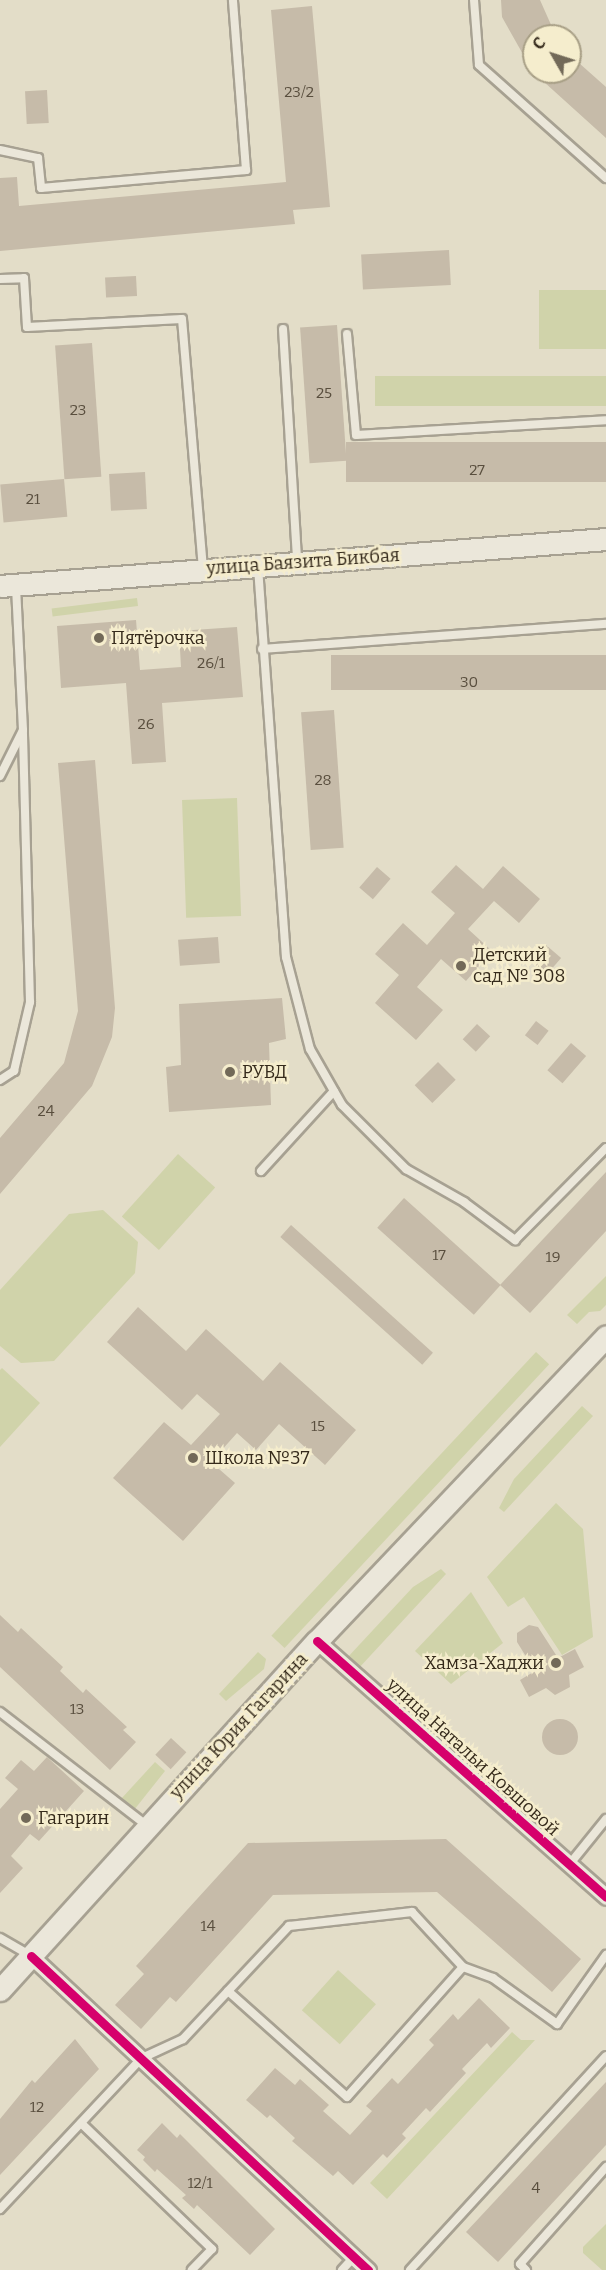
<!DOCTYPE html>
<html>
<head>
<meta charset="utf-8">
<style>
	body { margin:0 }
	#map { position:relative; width:606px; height:2270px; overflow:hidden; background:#e3ddc8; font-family:Bitter,serif }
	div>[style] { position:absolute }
	.green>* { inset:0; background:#d0d3aa; transform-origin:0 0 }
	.building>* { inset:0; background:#c6bba9; transform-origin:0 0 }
	.round { border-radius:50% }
	.roads { filter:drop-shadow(2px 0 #a7a192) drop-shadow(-2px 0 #a7a192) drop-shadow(0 2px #a7a192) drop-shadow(0 -2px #a7a192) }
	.lane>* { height:8px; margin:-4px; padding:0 4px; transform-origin:4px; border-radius:4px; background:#ebe7da }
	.street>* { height:15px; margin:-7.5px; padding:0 7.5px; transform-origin:7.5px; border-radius:7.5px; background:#ebe7da }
	.secondary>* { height:21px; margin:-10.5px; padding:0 10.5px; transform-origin:10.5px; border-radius:10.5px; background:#ebe7da }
	.cycleway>* { height:9px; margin:-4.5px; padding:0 4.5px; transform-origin:4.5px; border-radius:4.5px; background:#d6006c }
	.dots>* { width:16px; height:16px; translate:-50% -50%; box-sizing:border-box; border:3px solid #f5edcd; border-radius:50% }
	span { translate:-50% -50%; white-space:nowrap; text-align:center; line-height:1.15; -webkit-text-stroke:5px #f5edcd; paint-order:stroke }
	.number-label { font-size:15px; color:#594e3e }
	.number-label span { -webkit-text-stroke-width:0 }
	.street-label { font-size:18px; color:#352a1b }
	.poi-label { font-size:18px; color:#352a1b }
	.left { translate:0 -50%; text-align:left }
	.right { translate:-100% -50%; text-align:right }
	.north { position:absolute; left:522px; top:24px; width:60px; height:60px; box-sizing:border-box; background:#f5edcd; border:2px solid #a89f86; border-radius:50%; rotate:309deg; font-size:16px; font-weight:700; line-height:24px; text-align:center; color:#352a1b }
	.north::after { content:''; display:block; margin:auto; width:21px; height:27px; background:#726958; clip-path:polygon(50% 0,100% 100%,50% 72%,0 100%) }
</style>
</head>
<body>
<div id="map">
	<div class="green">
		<div style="left:606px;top:290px;width:59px;height:67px;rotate:90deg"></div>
		<div style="left:606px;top:376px;width:30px;height:231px;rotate:90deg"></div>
		<div style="left:137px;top:598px;width:8px;height:86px;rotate:83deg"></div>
		<div style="left:237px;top:798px;width:118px;height:55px;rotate:88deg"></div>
		<div style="left:178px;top:1154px;width:50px;height:84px;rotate:42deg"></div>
		<div style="clip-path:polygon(103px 1210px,138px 1242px,135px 1273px,54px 1361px,21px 1363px,0 1346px,0 1290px,69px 1214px)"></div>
		<div style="clip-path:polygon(606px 1276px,606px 1305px,600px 1311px,589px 1312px,577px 1324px,567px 1315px)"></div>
		<div style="left:536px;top:1352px;width:18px;height:388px;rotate:43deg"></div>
		<div style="clip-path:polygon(2px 1368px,40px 1403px,0 1447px,0 1370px)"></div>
		<div style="clip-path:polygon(582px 1406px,593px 1416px,504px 1512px,499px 1508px,514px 1479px)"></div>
		<div style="clip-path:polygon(556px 1503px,583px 1529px,593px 1637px,562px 1655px,524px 1597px,508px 1607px,487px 1577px)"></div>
		<div style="clip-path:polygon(441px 1569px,446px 1574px,358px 1669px,347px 1658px,413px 1587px)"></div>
		<div style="clip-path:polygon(471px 1592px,503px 1643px,451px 1684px,415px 1651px)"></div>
		<div style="clip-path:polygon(258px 1652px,266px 1659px,264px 1669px,226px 1701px,219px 1694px)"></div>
		<div style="clip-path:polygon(155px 1762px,165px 1771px,134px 1810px,121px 1799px)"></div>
		<div style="left:338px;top:1970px;width:51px;height:54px;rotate:42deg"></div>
		<div style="clip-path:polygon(512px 2032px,521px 2040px,535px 2040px,387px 2199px,370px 2183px)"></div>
		<div style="clip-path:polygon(606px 2224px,606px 2270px,602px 2270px,583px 2253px,583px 2247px)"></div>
	</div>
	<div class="building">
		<div style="clip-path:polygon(501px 0,540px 0,556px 36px,534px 36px,534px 72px,570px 72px,570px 55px,606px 87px,606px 138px,533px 72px,502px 17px)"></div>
		<div style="clip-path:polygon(312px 6px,330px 207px,293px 210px,295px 224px,0 251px,0 178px,17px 177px,19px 206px,286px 182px,271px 10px)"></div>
		<div style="left:47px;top:90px;width:33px;height:22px;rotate:87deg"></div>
		<div style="left:449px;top:250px;width:35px;height:88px;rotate:87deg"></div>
		<div style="left:136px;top:276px;width:20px;height:31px;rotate:87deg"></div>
		<div style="left:337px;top:325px;width:136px;height:37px;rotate:86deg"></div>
		<div style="left:92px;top:343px;width:134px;height:37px;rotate:86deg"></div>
		<div style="left:606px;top:442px;width:40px;height:260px;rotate:90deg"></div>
		<div style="left:145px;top:472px;width:37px;height:36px;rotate:87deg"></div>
		<div style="left:64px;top:479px;width:38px;height:64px;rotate:85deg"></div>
		<div style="clip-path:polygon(136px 620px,140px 670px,181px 667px,179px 631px,237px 627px,243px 697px,162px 703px,166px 762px,132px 764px,126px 683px,61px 688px,57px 626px)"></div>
		<div style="left:606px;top:655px;width:35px;height:275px;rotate:90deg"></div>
		<div style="left:334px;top:710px;width:138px;height:33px;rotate:86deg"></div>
		<div style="clip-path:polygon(95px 760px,115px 1008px,112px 1037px,92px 1086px,0 1194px,0 1138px,64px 1063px,78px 1011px,58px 763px)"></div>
		<div style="clip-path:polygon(456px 865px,483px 889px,503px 866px,540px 899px,519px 923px,494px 901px,468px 929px,492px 951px,466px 981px,441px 959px,417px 987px,443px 1010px,416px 1040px,375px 1003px,399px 975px,375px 954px,403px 923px,427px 945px,455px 913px,431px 892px)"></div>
		<div style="left:377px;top:867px;width:18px;height:27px;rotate:41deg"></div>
		<div style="left:218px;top:937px;width:26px;height:40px;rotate:86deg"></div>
		<div style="left:546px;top:945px;width:20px;height:22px;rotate:41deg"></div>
		<div style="clip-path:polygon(282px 998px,286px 1039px,269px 1043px,271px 1105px,169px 1112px,166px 1067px,181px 1065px,179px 1004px)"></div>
		<div style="left:536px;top:1021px;width:16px;height:18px;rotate:38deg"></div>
		<div style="left:477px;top:1024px;width:18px;height:21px;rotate:43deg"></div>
		<div style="left:571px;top:1043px;width:20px;height:36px;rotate:41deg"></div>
		<div style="left:438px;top:1062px;width:25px;height:33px;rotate:45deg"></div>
		<div style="clip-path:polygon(606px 1172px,606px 1231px,530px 1313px,500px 1285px)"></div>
		<div style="left:404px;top:1198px;width:130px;height:40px;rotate:42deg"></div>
		<div style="left:291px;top:1225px;width:191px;height:16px;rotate:42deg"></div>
		<div style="clip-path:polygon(138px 1307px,186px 1351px,206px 1329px,263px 1381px,280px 1362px,356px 1430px,325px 1465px,279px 1424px,256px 1450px,237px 1433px,211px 1462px,235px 1483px,183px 1541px,113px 1478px,164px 1422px,191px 1445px,220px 1414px,197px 1394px,182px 1410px,107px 1342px)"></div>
		<div style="clip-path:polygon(0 1615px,18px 1632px,21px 1628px,63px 1667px,60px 1671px,83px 1693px,86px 1689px,127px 1727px,123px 1730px,136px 1742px,110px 1770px,0 1667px)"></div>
		<div style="clip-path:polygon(529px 1625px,538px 1627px,558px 1658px,575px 1649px,584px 1667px,569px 1675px,570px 1687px,555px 1695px,546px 1688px,529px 1697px,520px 1680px,535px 1671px,517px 1642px,517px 1633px)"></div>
		<div class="round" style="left:542px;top:1719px;width:36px;height:36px"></div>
		<div style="left:171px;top:1738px;width:21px;height:23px;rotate:43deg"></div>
		<div style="clip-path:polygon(47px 1757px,84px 1791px,39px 1841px,30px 1834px,11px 1856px,23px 1868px,0 1893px,0 1809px,18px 1789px,5px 1778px,21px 1760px,34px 1771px)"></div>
		<div style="clip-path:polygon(446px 1839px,581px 1959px,552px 1992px,437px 1892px,273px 1895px,176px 2002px,170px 1997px,141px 2029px,115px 2005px,144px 1974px,136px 1966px,248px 1843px)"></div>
		<div style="clip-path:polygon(479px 1998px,510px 2028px,491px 2048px,487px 2043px,462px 2069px,466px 2073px,430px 2112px,426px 2108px,402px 2134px,406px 2138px,387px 2158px,383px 2154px,353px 2185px,338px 2171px,333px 2176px,292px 2141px,295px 2138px,270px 2115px,267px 2118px,246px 2100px,275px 2068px,295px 2085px,300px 2079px,329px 2105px,323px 2111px,350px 2135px,372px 2111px,366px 2106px,392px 2078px,398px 2084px,434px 2045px,429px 2040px,453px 2014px,458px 2020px)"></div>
		<div style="clip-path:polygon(75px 2039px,99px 2069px,0 2175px,0 2119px,32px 2080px,35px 2083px)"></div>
		<div style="clip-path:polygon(606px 2082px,606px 2145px,498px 2262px,466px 2232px)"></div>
		<div style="clip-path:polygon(162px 2123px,177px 2138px,180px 2134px,275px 2229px,250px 2255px,197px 2205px,194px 2209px,182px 2198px,186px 2195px,157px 2169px,155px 2172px,143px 2160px,145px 2157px,137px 2150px)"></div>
	</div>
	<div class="roads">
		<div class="lane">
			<div style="left:474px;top:0;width:65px;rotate:85.6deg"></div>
			<div style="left:479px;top:65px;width:170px;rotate:41.7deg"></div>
			<div style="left:0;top:150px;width:39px;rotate:12deg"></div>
			<div style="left:38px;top:158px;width:30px;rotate:84deg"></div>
			<div style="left:41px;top:188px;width:206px;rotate:-5deg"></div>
			<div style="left:246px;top:170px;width:170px;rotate:-94.4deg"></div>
			<div style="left:0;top:279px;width:24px;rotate:-2deg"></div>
			<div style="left:24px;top:278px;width:49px;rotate:86.5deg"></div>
			<div style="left:27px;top:327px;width:155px;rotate:-3deg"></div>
			<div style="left:182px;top:319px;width:251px;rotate:85.2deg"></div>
			<div style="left:283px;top:329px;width:232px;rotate:86.5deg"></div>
			<div style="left:347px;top:334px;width:101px;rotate:84.9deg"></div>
			<div style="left:356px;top:435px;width:250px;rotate:-3.4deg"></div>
			<div style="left:258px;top:567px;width:391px;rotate:85.9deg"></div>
			<div style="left:286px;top:957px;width:95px;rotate:75.4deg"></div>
			<div style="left:310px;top:1049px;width:64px;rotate:60.3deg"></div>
			<div style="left:342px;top:1105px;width:91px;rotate:45deg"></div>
			<div style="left:406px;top:1169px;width:67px;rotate:29.6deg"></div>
			<div style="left:464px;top:1202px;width:64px;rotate:36.7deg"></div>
			<div style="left:515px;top:1240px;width:129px;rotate:-45.3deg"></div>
			<div style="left:262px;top:649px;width:345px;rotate:-4.2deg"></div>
			<div style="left:0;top:776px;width:51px;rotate:-63.4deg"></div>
			<div style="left:23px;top:730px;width:145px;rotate:-92.8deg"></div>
			<div style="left:0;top:1080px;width:17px;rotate:-33deg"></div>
			<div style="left:14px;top:1071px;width:71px;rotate:-76.9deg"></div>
			<div style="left:30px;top:1002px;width:272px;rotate:-91.5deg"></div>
			<div style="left:261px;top:1171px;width:108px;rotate:-47.6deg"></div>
			<div style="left:0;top:1712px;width:185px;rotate:37.7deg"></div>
			<div style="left:569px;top:1865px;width:59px;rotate:-51.2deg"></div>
			<div style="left:0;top:1938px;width:34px;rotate:30deg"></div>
			<div style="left:228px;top:1991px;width:159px;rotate:41.7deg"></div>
			<div style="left:347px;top:2097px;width:174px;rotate:-48.3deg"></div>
			<div style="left:81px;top:2123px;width:182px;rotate:43.9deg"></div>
			<div style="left:212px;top:2249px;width:29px;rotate:134deg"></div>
			<div style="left:0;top:2209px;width:207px;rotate:-46.8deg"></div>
			<div style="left:142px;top:2058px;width:45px;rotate:-24.9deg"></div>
			<div style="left:183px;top:2039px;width:155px;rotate:-46.8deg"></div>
			<div style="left:289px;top:1926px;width:124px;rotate:-6.5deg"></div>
			<div style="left:412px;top:1912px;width:75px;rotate:47.2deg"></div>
			<div style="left:463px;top:1967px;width:32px;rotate:20deg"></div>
			<div style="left:493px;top:1978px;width:79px;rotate:35.7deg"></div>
			<div style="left:557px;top:2024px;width:85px;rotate:-54.6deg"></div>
			<div style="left:342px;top:2270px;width:18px;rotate:-47deg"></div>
			<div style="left:410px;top:2270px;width:290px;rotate:-47.5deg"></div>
			<div style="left:526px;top:2270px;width:8px;rotate:-135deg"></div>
			<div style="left:520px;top:2264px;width:130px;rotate:-48.4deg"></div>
		</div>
		<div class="street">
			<div style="left:317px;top:1641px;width:386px;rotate:41.5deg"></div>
			<div style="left:31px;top:1956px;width:461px;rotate:43deg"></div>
		</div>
		<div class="secondary">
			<div style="left:0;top:586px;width:608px;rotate:-4.43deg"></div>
			<div style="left:0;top:1990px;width:471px;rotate:-47.8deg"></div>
			<div style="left:317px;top:1641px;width:420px;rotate:-46.5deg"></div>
		</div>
	</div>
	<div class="cycleway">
		<div style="left:317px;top:1641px;width:386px;rotate:41.5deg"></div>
		<div style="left:31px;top:1956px;width:461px;rotate:43deg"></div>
	</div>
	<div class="dots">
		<div style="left:99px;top:638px;background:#726958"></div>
		<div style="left:461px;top:966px;background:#726958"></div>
		<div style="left:230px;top:1072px;background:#726958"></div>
		<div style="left:193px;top:1458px;background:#726958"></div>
		<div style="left:556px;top:1663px;background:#726958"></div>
		<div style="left:26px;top:1818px;background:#726958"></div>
	</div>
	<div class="number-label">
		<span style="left:299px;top:93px">23/2</span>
		<span style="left:324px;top:394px">25</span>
		<span style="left:78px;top:411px">23</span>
		<span style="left:477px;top:471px">27</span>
		<span style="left:33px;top:500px">21</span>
		<span style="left:211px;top:664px">26/1</span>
		<span style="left:469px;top:683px">30</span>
		<span style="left:146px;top:725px">26</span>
		<span style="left:323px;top:781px">28</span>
		<span style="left:46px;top:1112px">24</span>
		<span style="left:439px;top:1256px">17</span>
		<span style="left:553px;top:1258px">19</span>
		<span style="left:318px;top:1427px">15</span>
		<span style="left:77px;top:1710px">13</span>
		<span style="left:208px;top:1927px">14</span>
		<span style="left:37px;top:2108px">12</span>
		<span style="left:200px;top:2184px">12/1</span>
		<span style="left:536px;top:2189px">4</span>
	</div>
	<div class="street-label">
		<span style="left:303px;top:562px;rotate:-4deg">улица Баязита Бикбая</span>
		<span style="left:239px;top:1726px;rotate:-47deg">улица Юрия Гагарина</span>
		<span style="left:473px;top:1757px;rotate:42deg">улица Натальи Ковшовой</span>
	</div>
	<div class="poi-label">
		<span class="left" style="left:111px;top:638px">Пятёрочка</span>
		<span class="left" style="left:473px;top:966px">Детский<br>сад № 308</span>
		<span class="left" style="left:242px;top:1072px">РУВД</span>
		<span class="left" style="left:205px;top:1458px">Школа №37</span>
		<span class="right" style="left:544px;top:1663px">Хамза-Хаджи</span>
		<span class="left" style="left:38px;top:1818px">Гагарин</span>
	</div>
	<div class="north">С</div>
</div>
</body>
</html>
